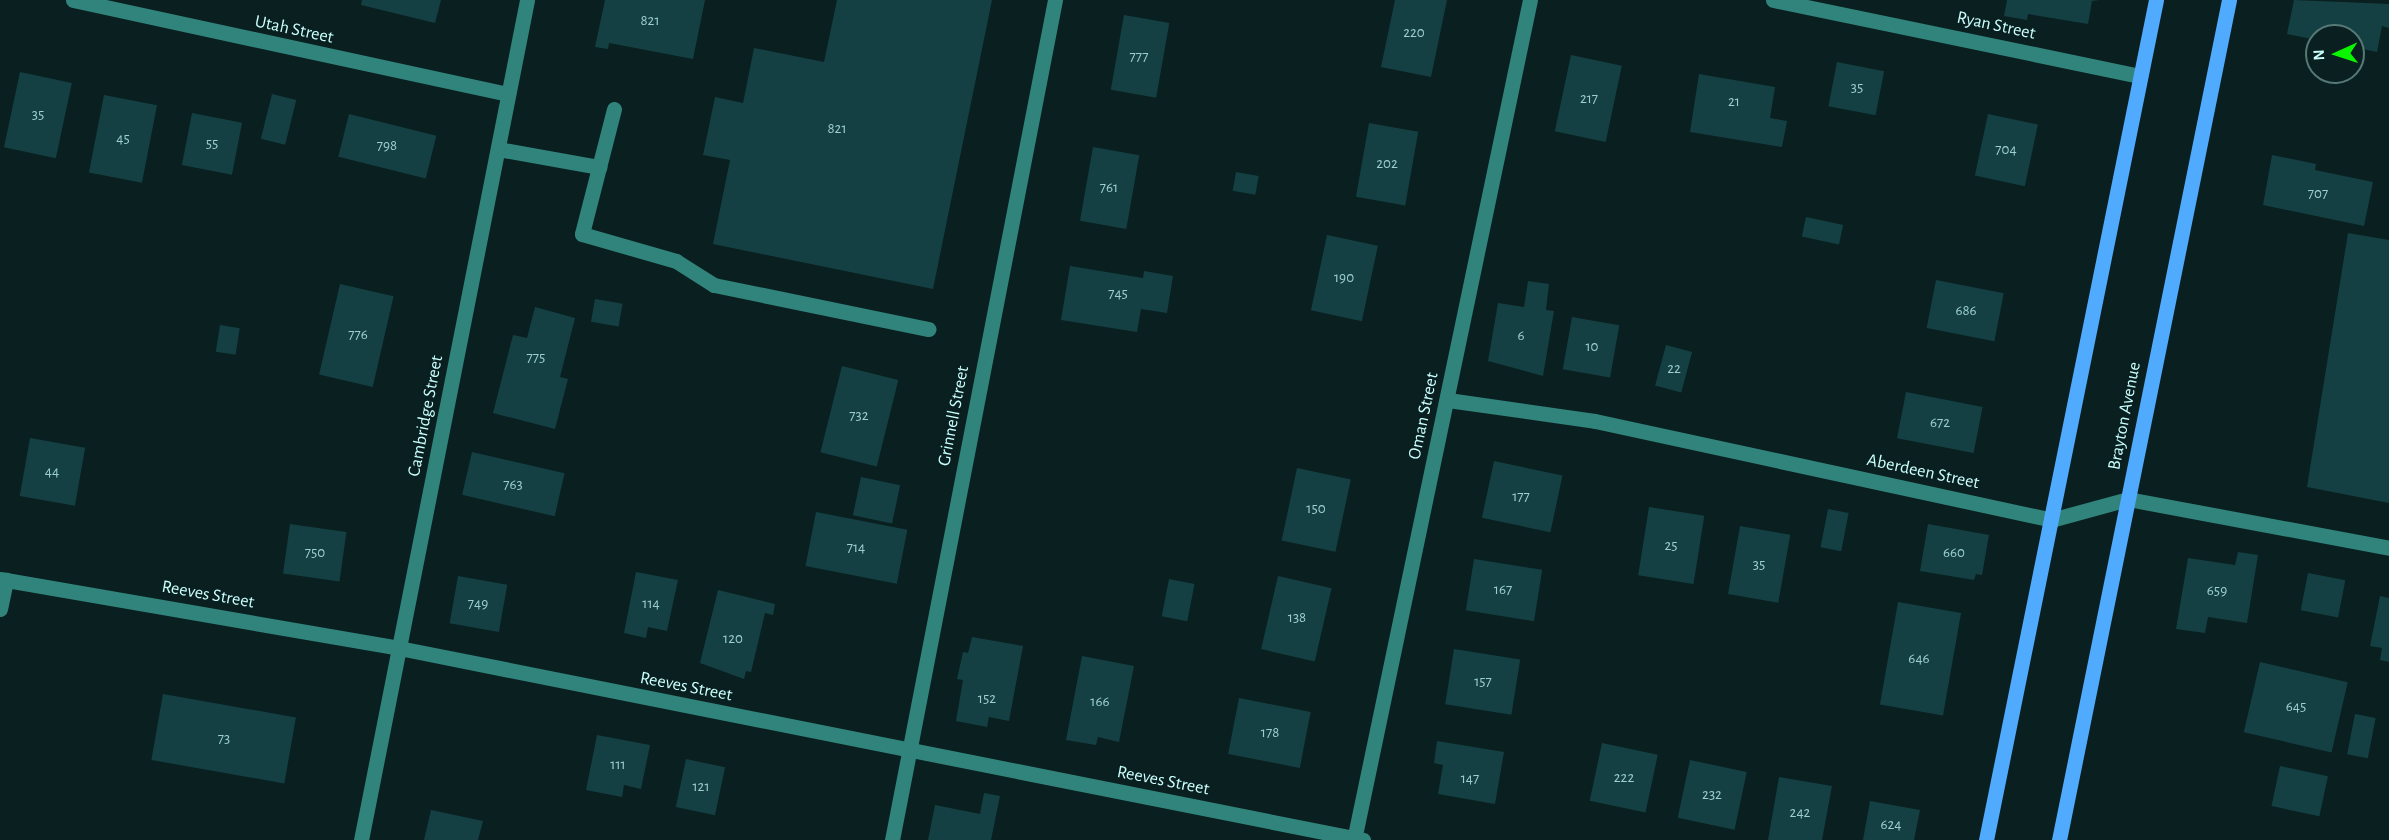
<!DOCTYPE html>
<html>
<head>
<meta charset="utf-8">
<style>
	body { margin:0 }
	#map { position:relative; width:2389px; height:840px; overflow:hidden; background:#0a1f20; font-family:"Alegreya Sans",sans-serif }
	div>[style] { position:absolute }
	.building>* { inset:0; background:#144043; transform-origin:0 0 }
	.minor>* { height:15px; margin:-7.5px; padding:0 7.5px; transform-origin:7.5px; border-radius:7.5px; background:#30847b }
	.major>* { height:15px; margin:-7.5px; padding:0 7.5px; transform-origin:7.5px; border-radius:7.5px; background:#50abff }
	span { translate:-50% -50%; white-space:nowrap; text-align:center; line-height:1.15; -webkit-text-stroke:4.5px #0a1f20; paint-order:stroke }
	.number-label { font-size:15px; color:#9ccfce }
	.number-label span { -webkit-text-stroke-width:0 }
	.street-label { font-size:18px; color:#c9fffd }
	.north { position:absolute; left:2305px; top:24px; width:60px; height:60px; box-sizing:border-box; background:#0a1f20; border:2px solid #567978; border-radius:50%; rotate:267deg; font-size:16px; font-weight:700; line-height:24px; text-align:center; color:#c9fffd }
	.north::after { content:''; display:block; margin:auto; width:21px; height:27px; background:#0bf400; clip-path:polygon(50% 0,100% 100%,50% 72%,0 100%) }
</style>
</head>
<body>
<div id="map">
	<div class="building">
		<div style="clip-path:polygon(362px 0,441px 0,435px 23px,361px 5px)"></div>
		<div style="clip-path:polygon(605px 0,705px 0,693px 59px,609px 43px,608px 49px,595px 47px)"></div>
		<div style="clip-path:polygon(837px 0,992px 0,933px 289px,713px 244px,730px 160px,703px 155px,715px 97px,743px 103px,754px 48px,824px 62px)"></div>
		<div style="clip-path:polygon(1395px 0,1447px 0,1431px 77px,1381px 67px)"></div>
		<div style="clip-path:polygon(2007px 0,2100px 0,2092px 1px,2088px 24px,2028px 14px,2027px 20px,2004px 16px)"></div>
		<div style="clip-path:polygon(2294px 0,2389px 4px,2389px 28px,2382px 26px,2377px 52px,2353px 47px,2353px 36px,2317px 36px,2317px 40px,2287px 34px)"></div>
		<div style="left:1124px;top:15px;width:46px;height:76px;rotate:10deg"></div>
		<div style="left:1571px;top:55px;width:52px;height:78px;rotate:12deg"></div>
		<div style="left:1837px;top:62px;width:48px;height:45px;rotate:11deg"></div>
		<div style="left:20px;top:72px;width:53px;height:77px;rotate:12deg"></div>
		<div style="clip-path:polygon(1699px 74px,1775px 87px,1770px 118px,1787px 121px,1782px 147px,1690px 132px)"></div>
		<div style="left:272px;top:94px;width:25px;height:46px;rotate:14deg"></div>
		<div style="left:104px;top:95px;width:54px;height:79px;rotate:11deg"></div>
		<div style="left:192px;top:113px;width:51px;height:53px;rotate:11deg"></div>
		<div style="left:349px;top:114px;width:90px;height:44px;rotate:14deg"></div>
		<div style="left:1988px;top:114px;width:51px;height:63px;rotate:12deg"></div>
		<div style="left:1369px;top:123px;width:50px;height:75px;rotate:10deg"></div>
		<div style="left:1093px;top:147px;width:47px;height:75px;rotate:10deg"></div>
		<div style="clip-path:polygon(2272px 155px,2316px 164px,2315px 170px,2373px 182px,2364px 226px,2263px 205px)"></div>
		<div style="left:1236px;top:172px;width:23px;height:19px;rotate:10deg"></div>
		<div style="left:1806px;top:217px;width:38px;height:20px;rotate:12deg"></div>
		<div style="clip-path:polygon(2348px 233px,2389px 240px,2389px 503px,2307px 487px)"></div>
		<div style="left:1327px;top:235px;width:52px;height:77px;rotate:12deg"></div>
		<div style="clip-path:polygon(1070px 266px,1143px 278px,1144px 271px,1173px 276px,1167px 313px,1141px 309px,1137px 332px,1061px 320px)"></div>
		<div style="left:1936px;top:280px;width:69px;height:49px;rotate:11deg"></div>
		<div style="clip-path:polygon(1528px 281px,1549px 284px,1546px 310px,1554px 311px,1543px 376px,1488px 361px,1498px 303px,1524px 307px)"></div>
		<div style="left:340px;top:284px;width:55px;height:93px;rotate:13deg"></div>
		<div style="left:595px;top:299px;width:28px;height:23px;rotate:10deg"></div>
		<div style="clip-path:polygon(535px 307px,575px 318px,560px 377px,568px 379px,555px 429px,493px 413px,513px 335px,527px 338px)"></div>
		<div style="left:1572px;top:317px;width:48px;height:53px;rotate:10deg"></div>
		<div style="left:220px;top:325px;width:20px;height:27px;rotate:9deg"></div>
		<div style="left:1666px;top:345px;width:27px;height:42px;rotate:15deg"></div>
		<div style="left:842px;top:366px;width:58px;height:89px;rotate:14deg"></div>
		<div style="left:1906px;top:392px;width:78px;height:47px;rotate:11deg"></div>
		<div style="left:30px;top:438px;width:56px;height:59px;rotate:10deg"></div>
		<div style="left:472px;top:452px;width:95px;height:44px;rotate:13deg"></div>
		<div style="left:1494px;top:461px;width:70px;height:58px;rotate:12deg"></div>
		<div style="left:1297px;top:468px;width:55px;height:74px;rotate:12deg"></div>
		<div style="left:861px;top:477px;width:40px;height:39px;rotate:12deg"></div>
		<div style="left:1649px;top:507px;width:56px;height:69px;rotate:9deg"></div>
		<div style="left:1828px;top:509px;width:21px;height:39px;rotate:11deg"></div>
		<div style="left:816px;top:512px;width:93px;height:55px;rotate:11deg"></div>
		<div style="left:290px;top:524px;width:57px;height:50px;rotate:8deg"></div>
		<div style="clip-path:polygon(1928px 524px,1989px 535px,1982px 575px,1976px 574px,1974px 580px,1920px 571px)"></div>
		<div style="left:1740px;top:526px;width:51px;height:69px;rotate:10deg"></div>
		<div style="clip-path:polygon(2238px 552px,2258px 555px,2247px 623px,2208px 617px,2205px 633px,2176px 629px,2188px 558px,2235px 565px)"></div>
		<div style="left:1474px;top:559px;width:69px;height:52px;rotate:9deg"></div>
		<div style="clip-path:polygon(636px 572px,678px 580px,667px 631px,648px 627px,646px 638px,624px 633px)"></div>
		<div style="left:2308px;top:573px;width:38px;height:38px;rotate:11deg"></div>
		<div style="left:458px;top:576px;width:50px;height:48px;rotate:10deg"></div>
		<div style="left:1278px;top:576px;width:55px;height:75px;rotate:13deg"></div>
		<div style="left:1169px;top:579px;width:26px;height:38px;rotate:11deg"></div>
		<div style="clip-path:polygon(718px 590px,775px 604px,773px 615px,765px 613px,751px 672px,746px 671px,744px 679px,700px 663px)"></div>
		<div style="clip-path:polygon(2380px 596px,2389px 598px,2389px 662px,2380px 660px,2382px 648px,2370px 646px)"></div>
		<div style="left:1898px;top:602px;width:64px;height:104px;rotate:10deg"></div>
		<div style="clip-path:polygon(972px 637px,1023px 646px,1009px 721px,989px 717px,987px 727px,956px 721px,963px 680px,957px 679px,963px 652px,968px 653px)"></div>
		<div style="left:1454px;top:649px;width:67px;height:56px;rotate:9deg"></div>
		<div style="clip-path:polygon(1082px 656px,1134px 666px,1119px 742px,1098px 737px,1096px 745px,1066px 740px)"></div>
		<div style="left:2260px;top:662px;width:90px;height:72px;rotate:13deg"></div>
		<div style="left:163px;top:694px;width:135px;height:67px;rotate:10deg"></div>
		<div style="left:1239px;top:698px;width:73px;height:57px;rotate:11deg"></div>
		<div style="left:2355px;top:714px;width:21px;height:41px;rotate:11deg"></div>
		<div style="clip-path:polygon(597px 735px,650px 745px,641px 789px,624px 785px,622px 797px,586px 790px)"></div>
		<div style="clip-path:polygon(1437px 741px,1504px 752px,1495px 804px,1438px 794px,1443px 765px,1434px 763px)"></div>
		<div style="left:1602px;top:743px;width:57px;height:59px;rotate:12deg"></div>
		<div style="left:686px;top:759px;width:40px;height:49px;rotate:12deg"></div>
		<div style="left:1690px;top:760px;width:58px;height:59px;rotate:12deg"></div>
		<div style="left:2280px;top:766px;width:49px;height:41px;rotate:12deg"></div>
		<div style="clip-path:polygon(1779px 777px,1832px 786px,1822px 840px,1768px 840px)"></div>
		<div style="clip-path:polygon(984px 793px,1000px 796px,991px 840px,928px 840px,935px 805px,980px 814px)"></div>
		<div style="clip-path:polygon(1870px 801px,1920px 810px,1914px 840px,1863px 840px)"></div>
		<div style="clip-path:polygon(431px 810px,483px 821px,478px 840px,424px 840px)"></div>
	</div>
	<div class="minor">
		<div style="left:73px;top:0;width:445px;rotate:12.2deg"></div>
		<div style="left:1773px;top:0;width:375px;rotate:11.7deg"></div>
		<div style="left:614px;top:109px;width:129px;rotate:104.4deg"></div>
		<div style="left:582px;top:234px;width:98px;rotate:16deg"></div>
		<div style="left:676px;top:261px;width:45px;rotate:32.3deg"></div>
		<div style="left:714px;top:285px;width:219px;rotate:11.6deg"></div>
		<div style="left:498px;top:149px;width:103px;rotate:10.1deg"></div>
		<div style="left:1448px;top:400px;width:148px;rotate:8.1deg"></div>
		<div style="left:1595px;top:421px;width:467px;rotate:12.2deg"></div>
		<div style="left:2051px;top:520px;width:80px;rotate:-15.3deg"></div>
		<div style="left:2128px;top:499px;width:266px;rotate:10.6deg"></div>
		<div style="left:0;top:579px;width:405px;rotate:9.8deg"></div>
		<div style="left:399px;top:648px;width:983px;rotate:11.26deg"></div>
		<div style="left:0;top:609px;width:30px;rotate:-78deg"></div>
		<div style="left:361px;top:840px;width:856px;rotate:-78.82deg"></div>
		<div style="left:892px;top:840px;width:856px;rotate:-79.02deg"></div>
		<div style="left:1354px;top:840px;width:858px;rotate:-78.17deg"></div>
	</div>
	<div class="major">
		<div style="left:1986px;top:840px;width:857px;rotate:-78.56deg"></div>
		<div style="left:2059px;top:840px;width:857px;rotate:-78.56deg"></div>
	</div>
	<div class="number-label">
		<span style="left:650px;top:21px">821</span>
		<span style="left:1414px;top:33px">220</span>
		<span style="left:1139px;top:57px">777</span>
		<span style="left:1857px;top:88px">35</span>
		<span style="left:1589px;top:99px">217</span>
		<span style="left:1734px;top:102px">21</span>
		<span style="left:38px;top:115px">35</span>
		<span style="left:837px;top:129px">821</span>
		<span style="left:123px;top:139px">45</span>
		<span style="left:212px;top:144px">55</span>
		<span style="left:387px;top:146px">798</span>
		<span style="left:2006px;top:150px">704</span>
		<span style="left:1387px;top:164px">202</span>
		<span style="left:1109px;top:188px">761</span>
		<span style="left:2318px;top:194px">707</span>
		<span style="left:1344px;top:278px">190</span>
		<span style="left:1118px;top:294px">745</span>
		<span style="left:1966px;top:311px">686</span>
		<span style="left:358px;top:335px">776</span>
		<span style="left:1521px;top:336px">6</span>
		<span style="left:1592px;top:347px">10</span>
		<span style="left:536px;top:358px">775</span>
		<span style="left:1674px;top:369px">22</span>
		<span style="left:859px;top:416px">732</span>
		<span style="left:1940px;top:423px">672</span>
		<span style="left:52px;top:472px">44</span>
		<span style="left:513px;top:485px">763</span>
		<span style="left:1521px;top:497px">177</span>
		<span style="left:1316px;top:509px">150</span>
		<span style="left:1671px;top:546px">25</span>
		<span style="left:856px;top:548px">714</span>
		<span style="left:315px;top:553px">750</span>
		<span style="left:1954px;top:553px">660</span>
		<span style="left:1759px;top:565px">35</span>
		<span style="left:1503px;top:590px">167</span>
		<span style="left:2217px;top:591px">659</span>
		<span style="left:478px;top:604px">749</span>
		<span style="left:651px;top:604px">114</span>
		<span style="left:1297px;top:618px">138</span>
		<span style="left:733px;top:639px">120</span>
		<span style="left:1919px;top:659px">646</span>
		<span style="left:1483px;top:682px">157</span>
		<span style="left:987px;top:699px">152</span>
		<span style="left:1100px;top:702px">166</span>
		<span style="left:2296px;top:707px">645</span>
		<span style="left:1270px;top:733px">178</span>
		<span style="left:224px;top:739px">73</span>
		<span style="left:618px;top:765px">111</span>
		<span style="left:1624px;top:778px">222</span>
		<span style="left:1470px;top:779px">147</span>
		<span style="left:701px;top:787px">121</span>
		<span style="left:1712px;top:795px">232</span>
		<span style="left:1800px;top:813px">242</span>
		<span style="left:1891px;top:825px">624</span>
	</div>
	<div class="street-label">
		<span style="left:1996px;top:26px;rotate:12deg">Ryan Street</span>
		<span style="left:294px;top:30px;rotate:12deg">Utah Street</span>
		<span style="left:426px;top:416px;rotate:-79deg">Cambridge Street</span>
		<span style="left:954px;top:416px;rotate:-79deg">Grinnell Street</span>
		<span style="left:1424px;top:416px;rotate:-78deg">Oman Street</span>
		<span style="left:2125px;top:416px;rotate:-79deg">Brayton Avenue</span>
		<span style="left:1923px;top:472px;rotate:12deg">Aberdeen Street</span>
		<span style="left:208px;top:595px;rotate:10deg">Reeves Street</span>
		<span style="left:686px;top:687px;rotate:11deg">Reeves Street</span>
		<span style="left:1163px;top:781px;rotate:11deg">Reeves Street</span>
	</div>
	<div class="north">N</div>
</div>
</body>
</html>
